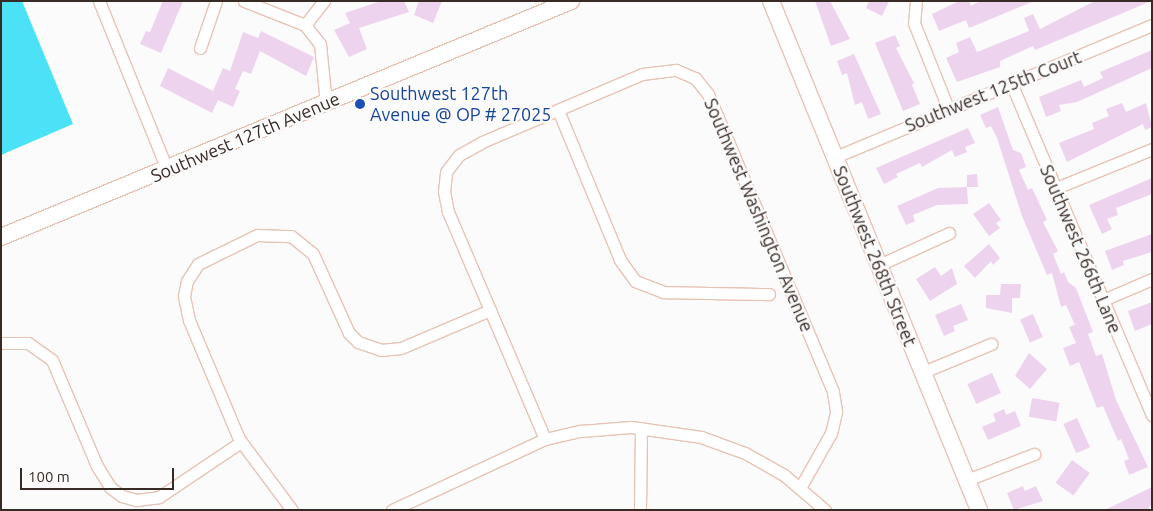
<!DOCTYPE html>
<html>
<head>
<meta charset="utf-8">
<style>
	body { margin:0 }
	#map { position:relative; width:1153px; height:511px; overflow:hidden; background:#fbfbfb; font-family:Ubuntu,sans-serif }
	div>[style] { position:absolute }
	.water>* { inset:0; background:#4be2f7 }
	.building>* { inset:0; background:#eed3ee; transform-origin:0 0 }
	.roads { filter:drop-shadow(1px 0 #e7c3b5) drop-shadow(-1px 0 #e7c3b5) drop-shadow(0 1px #e7c3b5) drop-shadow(0 -1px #e7c3b5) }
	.street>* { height:11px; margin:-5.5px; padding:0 5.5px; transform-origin:5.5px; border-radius:5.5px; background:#fff }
	.secondary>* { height:16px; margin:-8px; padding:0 8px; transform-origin:8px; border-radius:8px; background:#fff }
	.dots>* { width:14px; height:14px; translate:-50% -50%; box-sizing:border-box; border:2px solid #fbfbfb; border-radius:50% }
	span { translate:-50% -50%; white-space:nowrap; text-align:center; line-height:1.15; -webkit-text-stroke:4.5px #fbfbfb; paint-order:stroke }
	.street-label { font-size:18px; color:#382a25 }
	.transit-label { font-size:18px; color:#164399 }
	.left { translate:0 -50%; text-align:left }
	.frame { position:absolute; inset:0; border:2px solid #382a25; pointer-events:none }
	.scale { position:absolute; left:20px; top:468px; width:154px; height:22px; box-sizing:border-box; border:2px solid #382a25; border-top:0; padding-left:6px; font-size:15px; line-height:18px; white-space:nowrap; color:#382a25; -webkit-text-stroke:4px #fbfbfb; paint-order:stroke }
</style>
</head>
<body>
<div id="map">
	<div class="water">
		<div style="clip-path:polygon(1px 1px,22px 1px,73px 124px,1px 155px)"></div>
	</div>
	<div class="building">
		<div style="clip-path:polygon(163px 1px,183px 1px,161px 53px,140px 44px,146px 31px,150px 32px)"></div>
		<div style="clip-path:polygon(381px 1px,404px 1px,409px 12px,359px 28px,367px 49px,349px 57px,334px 30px,350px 23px,345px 13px)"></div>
		<div style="clip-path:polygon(419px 1px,442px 1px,433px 23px,414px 15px)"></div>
		<div style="clip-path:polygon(815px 1px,830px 1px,850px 39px,831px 46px)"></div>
		<div style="clip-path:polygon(869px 1px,889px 1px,882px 16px,866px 8px)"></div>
		<div style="clip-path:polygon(959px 1px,969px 1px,971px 6px,980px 1px,1032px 2px,969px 28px,966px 20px,939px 31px,932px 14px)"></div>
		<div style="clip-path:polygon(1095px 1px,1149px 2px,1035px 50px,1033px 46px,1000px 61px,1000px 67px,957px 82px,946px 58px,959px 52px,956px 43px,970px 37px,977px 52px,1029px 31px,1024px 18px,1033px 14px,1040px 29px)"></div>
		<div style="clip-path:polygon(261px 31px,314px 57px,306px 76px,260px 51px,251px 74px,243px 71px,235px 89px,240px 91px,233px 107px,218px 100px,212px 113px,160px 86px,168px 68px,213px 91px,223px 68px,230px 71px,243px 32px,258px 38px)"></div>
		<div style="clip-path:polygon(895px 35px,900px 46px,896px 48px,914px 83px,912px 85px,920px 104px,903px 111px,875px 43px)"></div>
		<div style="clip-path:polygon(1152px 50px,1152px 68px,1077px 102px,1059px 105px,1061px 111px,1046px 117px,1039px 97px,1081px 80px,1084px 87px,1103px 78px,1100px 72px)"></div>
		<div style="clip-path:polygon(854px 54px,881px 114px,868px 119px,862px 102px,855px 105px,847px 73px,842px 75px,837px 61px)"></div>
		<div style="clip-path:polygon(1122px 103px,1126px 112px,1146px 103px,1152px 127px,1145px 130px,1143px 124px,1067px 162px,1059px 143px,1094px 129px,1092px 123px,1109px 116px,1106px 109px)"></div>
		<div style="clip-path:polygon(998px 107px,1013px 150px,1021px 153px,1026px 167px,1019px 170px,1028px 190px,1032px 188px,1047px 220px,1043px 222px,1058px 251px,1053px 254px,1061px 274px,1064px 272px,1068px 282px,1076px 288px,1093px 332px,1088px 334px,1096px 356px,1102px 354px,1116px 400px,1148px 467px,1129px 475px,1124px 461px,1129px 459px,1121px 439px,1118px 441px,1103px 406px,1097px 408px,1079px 362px,1070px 366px,1063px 348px,1076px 343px,1069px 327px,1075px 325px,1066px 305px,1061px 307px,1052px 273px,1047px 275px,1022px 216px,997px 138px,991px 126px,986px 128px,980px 115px)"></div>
		<div style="clip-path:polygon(968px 128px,975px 143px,965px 147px,967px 152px,955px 157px,952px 150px,922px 167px,920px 163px,896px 174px,898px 177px,884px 184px,876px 168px)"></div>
		<div style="clip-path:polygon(977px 174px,978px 187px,967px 187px,967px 175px)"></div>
		<div style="clip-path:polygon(1152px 178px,1152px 194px,1116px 208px,1118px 215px,1107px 219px,1112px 229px,1102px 234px,1089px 205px)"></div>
		<div style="clip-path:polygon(967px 187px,968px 204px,937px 205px,913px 215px,915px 221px,906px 225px,897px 206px,938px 188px)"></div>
		<div style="clip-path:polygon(989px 203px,1001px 220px,996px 223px,1000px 228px,989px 236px,973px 214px)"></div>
		<div style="clip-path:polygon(1152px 234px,1152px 252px,1123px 261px,1124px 265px,1112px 270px,1105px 251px)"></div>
		<div style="clip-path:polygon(989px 244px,1000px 258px,993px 265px,991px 261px,975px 278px,964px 266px)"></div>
		<div style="clip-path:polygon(935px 267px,941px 276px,952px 268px,957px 284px,930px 301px,916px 279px)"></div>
		<div style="clip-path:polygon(1001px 284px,1021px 284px,1020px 298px,1012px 298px,1012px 313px,986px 308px,986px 295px,1000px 295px)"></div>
		<div style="clip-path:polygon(1152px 302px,1152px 324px,1135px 331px,1128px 311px)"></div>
		<div style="clip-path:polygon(961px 304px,968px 320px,953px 326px,955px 331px,944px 336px,935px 315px)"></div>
		<div style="left:1033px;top:314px;width:25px;height:14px;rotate:67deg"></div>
		<div style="clip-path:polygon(1029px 353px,1047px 369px,1030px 389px,1015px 376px)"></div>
		<div style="left:992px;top:373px;width:22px;height:27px;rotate:66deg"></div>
		<div style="left:1032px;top:398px;width:28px;height:19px;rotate:10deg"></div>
		<div style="clip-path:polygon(1004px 409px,1006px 415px,1015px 411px,1021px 426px,988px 440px,982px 427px,996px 421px,993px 414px)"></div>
		<div style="left:1077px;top:418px;width:32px;height:15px;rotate:66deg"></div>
		<div style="left:1072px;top:460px;width:22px;height:28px;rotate:36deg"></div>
		<div style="clip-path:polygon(1023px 486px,1025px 491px,1036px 486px,1043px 501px,1014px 510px,1007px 493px)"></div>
		<div style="clip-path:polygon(1152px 487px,1152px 504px,1147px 510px,1105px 510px)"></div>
	</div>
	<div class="roads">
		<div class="street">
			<div style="left:99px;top:1px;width:181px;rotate:68deg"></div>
			<div style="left:244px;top:1px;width:66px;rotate:21.5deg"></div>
			<div style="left:305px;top:25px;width:24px;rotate:52deg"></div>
			<div style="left:320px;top:44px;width:59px;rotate:84.2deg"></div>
			<div style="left:916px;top:1px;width:22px;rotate:95deg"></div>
			<div style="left:914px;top:23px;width:92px;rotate:68.2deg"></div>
			<div style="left:305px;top:25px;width:31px;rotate:-52deg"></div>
			<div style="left:200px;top:48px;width:50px;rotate:-71.2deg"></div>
			<div style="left:1011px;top:83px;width:361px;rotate:67deg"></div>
			<div style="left:558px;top:110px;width:162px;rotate:67.5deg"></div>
			<div style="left:620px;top:260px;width:26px;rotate:54deg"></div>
			<div style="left:635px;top:281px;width:30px;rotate:21deg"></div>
			<div style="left:663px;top:292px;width:106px;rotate:1.1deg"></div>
			<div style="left:835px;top:157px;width:343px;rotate:-22.6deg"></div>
			<div style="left:1056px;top:188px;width:104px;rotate:-22.1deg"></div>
			<div style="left:879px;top:265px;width:77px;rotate:-24.6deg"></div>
			<div style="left:1103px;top:300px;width:53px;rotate:-23.2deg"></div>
			<div style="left:1px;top:343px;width:27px"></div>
			<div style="left:28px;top:343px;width:29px;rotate:35deg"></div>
			<div style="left:52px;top:360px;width:115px;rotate:67deg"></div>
			<div style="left:97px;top:466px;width:26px;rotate:58deg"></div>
			<div style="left:111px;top:488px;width:14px;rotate:36deg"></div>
			<div style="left:122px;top:496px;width:15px;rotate:16deg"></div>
			<div style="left:136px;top:500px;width:23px;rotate:-7deg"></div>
			<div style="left:159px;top:497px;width:99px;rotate:-33.9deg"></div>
			<div style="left:923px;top:372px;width:74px;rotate:-22.4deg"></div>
			<div style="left:545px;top:439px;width:247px;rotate:-113.1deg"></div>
			<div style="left:448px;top:212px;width:20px;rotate:-101deg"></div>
			<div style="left:444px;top:192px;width:20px;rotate:-84deg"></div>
			<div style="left:446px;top:172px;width:21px;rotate:-53deg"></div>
			<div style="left:459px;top:155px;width:26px;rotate:-29deg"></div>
			<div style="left:482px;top:142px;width:174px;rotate:-23deg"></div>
			<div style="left:642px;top:74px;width:34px;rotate:-7deg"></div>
			<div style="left:676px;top:70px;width:21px;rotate:23deg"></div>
			<div style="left:695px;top:78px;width:21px;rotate:51deg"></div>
			<div style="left:708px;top:94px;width:323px;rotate:67.2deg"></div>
			<div style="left:833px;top:392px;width:20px;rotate:81deg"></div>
			<div style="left:836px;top:412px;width:22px;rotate:103deg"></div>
			<div style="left:831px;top:433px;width:63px;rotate:119.4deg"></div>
			<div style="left:967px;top:480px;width:72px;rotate:-21.2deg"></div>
			<div style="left:292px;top:510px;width:89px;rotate:-126.7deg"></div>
			<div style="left:239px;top:439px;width:129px;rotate:-112.8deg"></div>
			<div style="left:189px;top:320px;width:25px;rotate:-102deg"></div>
			<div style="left:184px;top:296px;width:15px;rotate:-79deg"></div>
			<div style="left:187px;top:281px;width:20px;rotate:-57deg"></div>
			<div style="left:198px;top:264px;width:66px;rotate:-26.2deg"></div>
			<div style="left:257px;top:235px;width:34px;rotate:2deg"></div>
			<div style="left:291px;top:236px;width:28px;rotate:39deg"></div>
			<div style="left:313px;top:254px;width:87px;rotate:65.5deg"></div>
			<div style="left:349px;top:333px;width:13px;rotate:45deg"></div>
			<div style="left:358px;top:342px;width:24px;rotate:19deg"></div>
			<div style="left:381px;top:350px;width:20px;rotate:-6deg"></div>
			<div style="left:401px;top:348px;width:97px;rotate:-23.1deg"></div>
			<div style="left:392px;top:510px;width:169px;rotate:-24.9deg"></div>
			<div style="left:545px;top:439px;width:37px;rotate:-13deg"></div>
			<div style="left:581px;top:431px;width:50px;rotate:-4.6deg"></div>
			<div style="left:631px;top:427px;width:71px;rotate:8.1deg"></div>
			<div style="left:701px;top:437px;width:47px;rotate:20deg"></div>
			<div style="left:745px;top:453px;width:45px;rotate:29.4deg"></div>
			<div style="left:784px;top:475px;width:54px;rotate:40.5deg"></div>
			<div style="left:640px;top:510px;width:82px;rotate:-89.3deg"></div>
		</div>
		<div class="secondary">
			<div style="left:771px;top:1px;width:550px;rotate:67.77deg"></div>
			<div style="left:1px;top:237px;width:617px;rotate:-22.49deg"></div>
		</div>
	</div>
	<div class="dots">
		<div style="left:360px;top:104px;background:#1a4fb4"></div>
	</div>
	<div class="street-label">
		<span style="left:993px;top:91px;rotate:-22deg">Southwest 125th Court</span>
		<span style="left:245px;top:137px;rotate:-23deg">Southwest 127th Avenue</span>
		<span style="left:759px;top:215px;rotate:67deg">Southwest Washington Avenue</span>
		<span style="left:1081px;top:249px;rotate:67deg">Southwest 266th Lane</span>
		<span style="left:875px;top:256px;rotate:68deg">Southwest 268th Street</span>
	</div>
	<div class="transit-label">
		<span class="left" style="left:370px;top:104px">Southwest 127th<br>Avenue @ OP # 27025</span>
	</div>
	<div class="frame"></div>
	<div class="scale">100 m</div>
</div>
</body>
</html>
